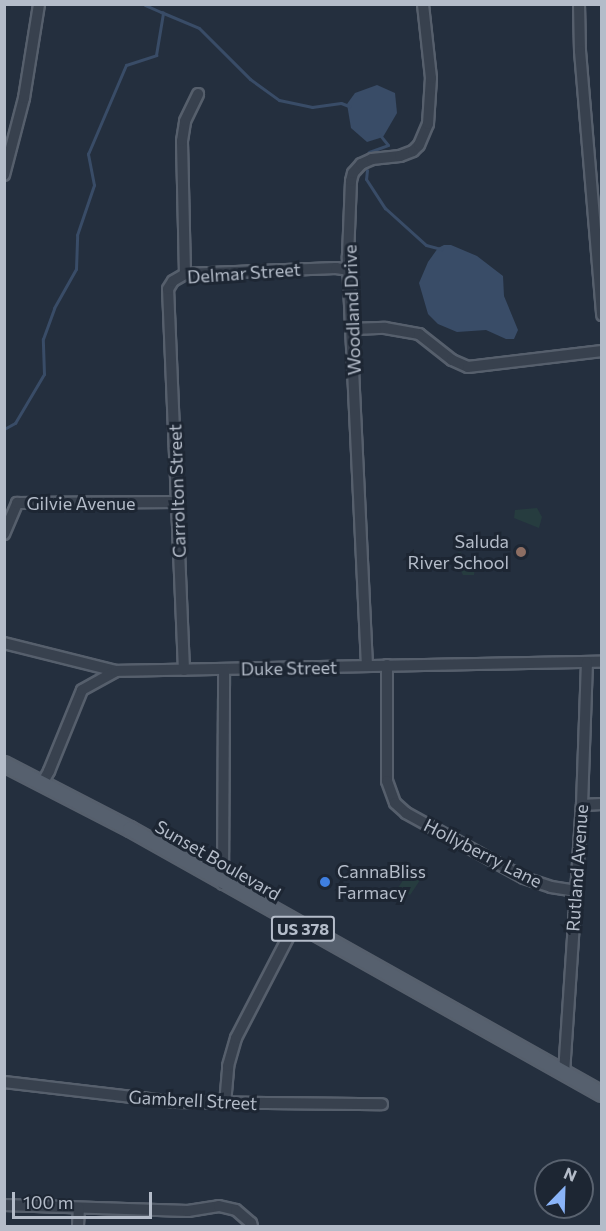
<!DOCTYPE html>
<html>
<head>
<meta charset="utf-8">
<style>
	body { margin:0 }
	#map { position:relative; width:606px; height:1231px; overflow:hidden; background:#242f3e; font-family:Commissioner,sans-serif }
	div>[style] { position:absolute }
	.green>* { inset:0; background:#263c3f; transform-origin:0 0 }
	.water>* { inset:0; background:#394c67 }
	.stream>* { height:3px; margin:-1.5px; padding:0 1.5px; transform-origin:1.5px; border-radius:1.5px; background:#394c67 }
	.roads { filter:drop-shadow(2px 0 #565f6c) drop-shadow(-2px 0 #565f6c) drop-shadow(0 2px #565f6c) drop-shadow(0 -2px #565f6c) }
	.minor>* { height:10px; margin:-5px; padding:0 5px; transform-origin:5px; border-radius:5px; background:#38414e }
	.major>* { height:14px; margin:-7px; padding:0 7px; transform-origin:7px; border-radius:7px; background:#56606e }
	.dots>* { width:16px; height:16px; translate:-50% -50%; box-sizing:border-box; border:3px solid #1d2633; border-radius:50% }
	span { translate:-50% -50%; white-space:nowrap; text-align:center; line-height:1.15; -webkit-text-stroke:6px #1d2633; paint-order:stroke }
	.shield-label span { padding:2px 4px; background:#1d2633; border:2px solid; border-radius:4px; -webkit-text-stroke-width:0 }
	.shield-label { font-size:16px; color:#b4bcc9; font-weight:700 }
	.street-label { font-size:18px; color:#b4bcc9 }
	.poi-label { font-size:18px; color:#b4bcc9 }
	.right { translate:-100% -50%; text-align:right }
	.left { translate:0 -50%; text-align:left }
	.frame { position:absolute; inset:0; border:6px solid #b4bcc9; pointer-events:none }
	.north { position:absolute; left:534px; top:1159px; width:60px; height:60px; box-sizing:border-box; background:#1d2633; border:2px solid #59626f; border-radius:50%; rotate:23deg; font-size:16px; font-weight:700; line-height:24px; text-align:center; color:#b4bcc9 }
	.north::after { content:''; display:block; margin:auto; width:21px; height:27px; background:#8ab4f8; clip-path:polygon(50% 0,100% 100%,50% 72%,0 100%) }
	.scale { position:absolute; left:12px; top:1192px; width:140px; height:27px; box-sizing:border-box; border:3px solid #b4bcc9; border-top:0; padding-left:8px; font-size:18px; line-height:21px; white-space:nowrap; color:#b4bcc9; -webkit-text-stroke:4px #1d2633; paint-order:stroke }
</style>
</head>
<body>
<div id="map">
	<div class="green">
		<div style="clip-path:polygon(537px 508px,542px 517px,539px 528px,514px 518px,515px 510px)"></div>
		<div style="clip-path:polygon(460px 552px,475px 567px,474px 575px,463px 575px,455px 559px,455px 554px)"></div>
		<div style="left:408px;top:873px;width:14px;height:17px;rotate:34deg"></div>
	</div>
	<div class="water">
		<div style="clip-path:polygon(377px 85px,395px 93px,397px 113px,383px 137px,367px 142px,351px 128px,347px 104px,355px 93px)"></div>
		<div style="clip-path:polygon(444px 245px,451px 245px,477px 256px,503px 276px,504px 296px,518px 330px,514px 339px,506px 339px,486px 330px,457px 332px,438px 324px,428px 314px,419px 283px,428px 262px,438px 248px)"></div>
	</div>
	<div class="stream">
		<div style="left:161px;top:12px;width:41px;rotate:22.8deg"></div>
		<div style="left:199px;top:28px;width:72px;rotate:45deg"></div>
		<div style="left:250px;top:79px;width:36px;rotate:36deg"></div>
		<div style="left:279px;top:100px;width:34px;rotate:12deg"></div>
		<div style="left:312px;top:107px;width:29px;rotate:-8deg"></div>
		<div style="left:341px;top:103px;width:9px;rotate:21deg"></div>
		<div style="left:369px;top:152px;width:20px;rotate:-20deg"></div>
		<div style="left:388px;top:145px;width:13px;rotate:-129deg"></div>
		<div style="left:367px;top:170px;width:9px;rotate:96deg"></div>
		<div style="left:366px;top:179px;width:35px;rotate:57deg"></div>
		<div style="left:385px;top:208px;width:55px;rotate:42.1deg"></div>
		<div style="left:426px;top:245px;width:16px;rotate:15deg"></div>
		<div style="left:4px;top:429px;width:13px;rotate:-29deg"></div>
		<div style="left:15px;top:423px;width:57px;rotate:-59.4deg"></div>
		<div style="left:44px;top:374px;width:35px;rotate:-92deg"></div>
		<div style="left:43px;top:339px;width:33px;rotate:-70deg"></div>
		<div style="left:54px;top:308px;width:45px;rotate:-60.6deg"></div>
		<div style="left:76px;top:269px;width:34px;rotate:-88deg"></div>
		<div style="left:77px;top:235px;width:53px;rotate:-71.2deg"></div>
		<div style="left:94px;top:185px;width:32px;rotate:-101deg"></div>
		<div style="left:88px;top:154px;width:97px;rotate:-66.9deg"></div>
		<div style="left:126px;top:65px;width:32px;rotate:-18deg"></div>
		<div style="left:156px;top:55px;width:43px;rotate:-80.5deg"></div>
		<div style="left:163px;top:13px;width:20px;rotate:-156deg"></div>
	</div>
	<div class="roads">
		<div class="minor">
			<div style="left:579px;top:4px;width:47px;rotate:88.8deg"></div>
			<div style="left:580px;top:51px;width:265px;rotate:85.2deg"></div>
			<div style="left:4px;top:175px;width:80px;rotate:-75.4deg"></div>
			<div style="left:24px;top:98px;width:95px;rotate:-80.9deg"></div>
			<div style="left:185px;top:274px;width:133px;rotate:-91.3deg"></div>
			<div style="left:182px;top:141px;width:20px;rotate:-81deg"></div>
			<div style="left:185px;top:121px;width:30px;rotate:-64deg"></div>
			<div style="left:352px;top:329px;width:33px;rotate:-2deg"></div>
			<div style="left:385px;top:328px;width:35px;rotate:10deg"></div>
			<div style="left:419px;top:334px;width:42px;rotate:38.2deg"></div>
			<div style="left:452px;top:360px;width:17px;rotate:24deg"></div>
			<div style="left:468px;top:367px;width:135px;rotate:-6.8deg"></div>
			<div style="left:4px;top:534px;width:34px;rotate:-67deg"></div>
			<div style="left:17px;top:503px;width:161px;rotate:-0.4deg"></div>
			<div style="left:4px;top:643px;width:115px;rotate:14deg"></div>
			<div style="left:387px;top:665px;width:116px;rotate:90deg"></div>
			<div style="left:387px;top:781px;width:23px;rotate:70deg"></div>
			<div style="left:395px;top:803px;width:15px;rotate:42deg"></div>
			<div style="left:406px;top:813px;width:135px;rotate:28.8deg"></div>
			<div style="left:524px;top:878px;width:28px;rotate:18deg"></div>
			<div style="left:551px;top:887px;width:24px;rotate:9deg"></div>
			<div style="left:367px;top:666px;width:410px;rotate:-92.7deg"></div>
			<div style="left:348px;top:256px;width:75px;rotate:-87.7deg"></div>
			<div style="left:351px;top:181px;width:8px;rotate:-76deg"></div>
			<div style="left:353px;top:173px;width:12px;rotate:-48deg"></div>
			<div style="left:361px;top:164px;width:12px;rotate:-24deg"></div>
			<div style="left:372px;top:159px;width:28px;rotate:-6deg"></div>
			<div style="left:400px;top:156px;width:14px;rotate:-21deg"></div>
			<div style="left:413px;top:151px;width:8px;rotate:-45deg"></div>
			<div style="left:419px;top:145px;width:23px;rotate:-67deg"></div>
			<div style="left:428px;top:124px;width:46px;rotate:-86.3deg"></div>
			<div style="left:431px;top:78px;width:74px;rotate:-96.2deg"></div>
			<div style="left:184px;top:670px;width:381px;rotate:-92.4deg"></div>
			<div style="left:168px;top:289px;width:9px;rotate:-58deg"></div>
			<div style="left:173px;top:281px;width:14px;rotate:-30deg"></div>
			<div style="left:185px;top:274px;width:151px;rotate:-2.3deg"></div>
			<div style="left:336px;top:268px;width:12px;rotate:9deg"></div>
			<div style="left:43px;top:782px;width:13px;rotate:-61deg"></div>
			<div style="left:49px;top:771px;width:87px;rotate:-67.8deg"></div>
			<div style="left:82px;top:690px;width:39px;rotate:-29deg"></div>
			<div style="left:116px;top:671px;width:486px;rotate:-1.1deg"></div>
			<div style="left:582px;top:805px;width:20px;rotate:-3deg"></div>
			<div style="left:223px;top:884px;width:215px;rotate:-89.7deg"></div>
			<div style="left:564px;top:1073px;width:269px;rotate:-86.2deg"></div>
			<div style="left:582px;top:805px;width:143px;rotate:-88deg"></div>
			<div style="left:4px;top:1082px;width:172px;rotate:6.7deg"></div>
			<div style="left:175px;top:1102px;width:207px;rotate:0.6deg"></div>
			<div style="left:225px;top:1104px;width:38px;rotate:-85deg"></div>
			<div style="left:228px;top:1066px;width:29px;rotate:-74deg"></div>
			<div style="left:236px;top:1038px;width:128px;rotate:-62.6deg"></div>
			<div style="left:4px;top:1205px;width:184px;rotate:1.9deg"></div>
			<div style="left:188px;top:1211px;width:31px;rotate:-9deg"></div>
			<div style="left:219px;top:1206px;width:17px;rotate:13deg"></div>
			<div style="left:236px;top:1210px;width:20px;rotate:41deg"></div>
			<div style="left:251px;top:1223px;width:3px;rotate:72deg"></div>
			<div style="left:78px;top:1226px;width:18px;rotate:-87deg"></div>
		</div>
		<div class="major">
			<div style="left:4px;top:764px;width:142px;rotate:27.3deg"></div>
			<div style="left:130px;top:829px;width:541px;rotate:29.31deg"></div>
		</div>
	</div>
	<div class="dots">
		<div style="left:521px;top:552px;background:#8d6e63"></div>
		<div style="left:325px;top:882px;background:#3f7fe0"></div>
	</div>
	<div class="shield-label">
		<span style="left:303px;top:929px">US 378</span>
	</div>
	<div class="street-label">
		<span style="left:244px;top:273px;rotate:-4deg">Delmar Street</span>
		<span style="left:352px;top:310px;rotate:-92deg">Woodland Drive</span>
		<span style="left:177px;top:491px;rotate:-92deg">Carrolton Street</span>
		<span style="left:81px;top:503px">Gilvie Avenue</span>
		<span style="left:289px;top:668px;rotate:-1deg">Duke Street</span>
		<span style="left:483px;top:853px;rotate:27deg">Hollyberry Lane</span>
		<span style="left:218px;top:860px;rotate:30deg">Sunset Boulevard</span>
		<span style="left:577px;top:868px;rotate:-86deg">Rutland Avenue</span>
		<span style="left:193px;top:1100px;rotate:3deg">Gambrell Street</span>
	</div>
	<div class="poi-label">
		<span class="right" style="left:509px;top:552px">Saluda<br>River School</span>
		<span class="left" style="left:337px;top:882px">CannaBliss<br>Farmacy</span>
	</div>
	<div class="frame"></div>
	<div class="north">N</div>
	<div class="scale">100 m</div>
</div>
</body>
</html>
